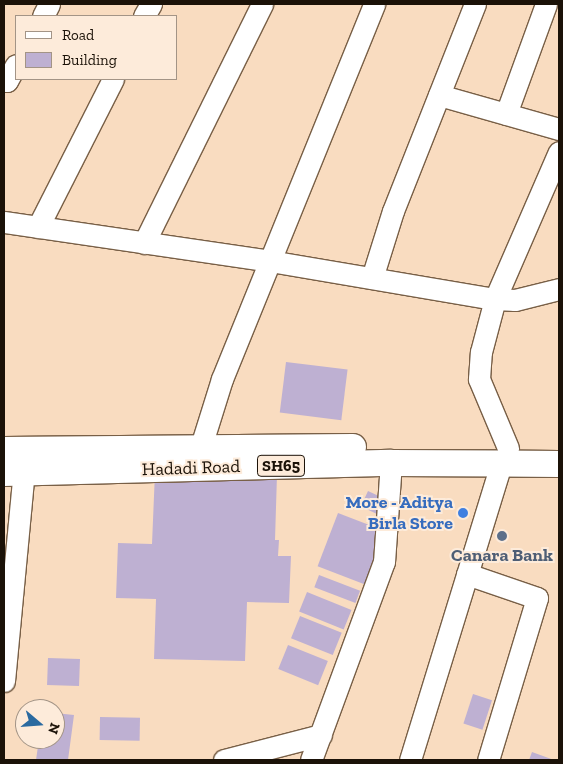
<!DOCTYPE html>
<html>
<head>
<meta charset="utf-8">
<style>
	body { margin:0 }
	#map { position:relative; width:563px; height:764px; overflow:hidden; background:#f9dcc0; font-family:"Zilla Slab",serif }
	div>[style] { position:absolute }
	.building>* { inset:0; background:#beb0d2; transform-origin:0 0 }
	.roads { filter:drop-shadow(1px 0 #785f46) drop-shadow(-1px 0 #785f46) drop-shadow(0 1px #785f46) drop-shadow(0 -1px #785f46) }
	.minor>* { height:21px; margin:-10.5px; padding:0 10.5px; transform-origin:10.5px; border-radius:10.5px; background:#fff }
	.major>* { height:26px; margin:-13px; padding:0 13px; transform-origin:13px; border-radius:13px; background:#fff }
	.dots>* { width:14px; height:14px; translate:-50% -50%; box-sizing:border-box; border:2px solid #fdebda; border-radius:50% }
	span { translate:-50% -50%; white-space:nowrap; text-align:center; line-height:1.15; -webkit-text-stroke:4px #fdebda; paint-order:stroke }
	.shield-label span { padding:1px 4px; background:#fdebda; border:1px solid; border-radius:4px; -webkit-text-stroke-width:0 }
	.shield-label { font-size:16px; color:#1b1208; font-weight:700 }
	.street-label { font-size:18px; color:#1b1208 }
	.shop-label { font-size:18px; color:#366cbe; font-weight:700 }
	.right { translate:-100% -50%; text-align:right }
	.service-label { font-size:18px; color:#4e5e75; font-weight:700 }
	.frame { position:absolute; inset:0; border:5px solid #1b1208; pointer-events:none }
	.legend { position:absolute; left:15px; top:15px; width:162px; height:65px; box-sizing:border-box; background:#fdebda; border:1px solid #a39486; margin:0; padding:6px 9px; list-style:none; font-size:15px; color:#1b1208 }
	.legend li { display:flex; align-items:center; gap:10px; height:25px }
	.legend b { width:25px; border:1px solid #a39486 }
	.north { position:absolute; left:15px; top:699px; width:50px; height:50px; box-sizing:border-box; background:#fdebda; border:1px solid #a39486; border-radius:50%; rotate:108deg; font-size:14px; font-weight:700; line-height:20px; text-align:center; color:#1b1208 }
	.north::after { content:''; display:block; margin:auto; width:18px; height:22px; background:#2a6aa0; clip-path:polygon(50% 0,100% 100%,50% 72%,0 100%) }
</style>
</head>
<body>
<div id="map">
	<div class="building">
		<div style="left:286px;top:362px;width:62px;height:51px;rotate:7deg"></div>
		<div style="clip-path:polygon(155px 472px,277px 475px,275px 540px,279px 540px,278px 556px,291px 556px,289px 603px,247px 602px,245px 661px,154px 659px,156px 599px,116px 598px,118px 543px,152px 544px)"></div>
		<div style="left:368px;top:491px;width:26px;height:17px;rotate:25deg"></div>
		<div style="left:338px;top:513px;width:55px;height:57px;rotate:21deg"></div>
		<div style="left:319px;top:575px;width:44px;height:13px;rotate:21deg"></div>
		<div style="left:307px;top:592px;width:48px;height:21px;rotate:22deg"></div>
		<div style="left:300px;top:616px;width:45px;height:24px;rotate:22deg"></div>
		<div style="left:288px;top:645px;width:43px;height:26px;rotate:22deg"></div>
		<div style="left:48px;top:658px;width:32px;height:27px;rotate:2deg"></div>
		<div style="left:473px;top:694px;width:20px;height:31px;rotate:18deg"></div>
		<div style="clip-path:polygon(55px 713px,74px 715px,68px 760px,36px 760px,39px 739px,55px 739px)"></div>
		<div style="left:100px;top:717px;width:40px;height:23px;rotate:1deg"></div>
		<div style="clip-path:polygon(532px 752px,554px 760px,529px 760px)"></div>
	</div>
	<div class="roads">
		<div class="minor">
			<div style="left:43px;top:16px;width:13px;rotate:-63deg"></div>
			<div style="left:144px;top:16px;width:14px;rotate:-60deg"></div>
			<div style="left:4px;top:80px;width:3px;rotate:18deg"></div>
			<div style="left:7px;top:81px;width:18px;rotate:-61deg"></div>
			<div style="left:439px;top:95px;width:125px;rotate:15.8deg"></div>
			<div style="left:506px;top:114px;width:117px;rotate:-70deg"></div>
			<div style="left:4px;top:222px;width:269px;rotate:8.3deg"></div>
			<div style="left:270px;top:261px;width:228px;rotate:9.6deg"></div>
			<div style="left:495px;top:299px;width:20px;rotate:3deg"></div>
			<div style="left:515px;top:300px;width:45px;rotate:-14deg"></div>
			<div style="left:38px;top:227px;width:166px;rotate:-63.1deg"></div>
			<div style="left:144px;top:243px;width:267px;rotate:-63.7deg"></div>
			<div style="left:372px;top:278px;width:70px;rotate:-72.6deg"></div>
			<div style="left:393px;top:211px;width:223px;rotate:-68.4deg"></div>
			<div style="left:201px;top:446px;width:70px;rotate:-72.6deg"></div>
			<div style="left:222px;top:379px;width:405px;rotate:-67.9deg"></div>
			<div style="left:508px;top:448px;width:75px;rotate:-112.8deg"></div>
			<div style="left:479px;top:379px;width:27px;rotate:-86deg"></div>
			<div style="left:481px;top:352px;width:55px;rotate:-75.2deg"></div>
			<div style="left:495px;top:299px;width:160px;rotate:-66.5deg"></div>
			<div style="left:467px;top:574px;width:74px;rotate:18.9deg"></div>
			<div style="left:537px;top:598px;width:169px;rotate:106.8deg"></div>
			<div style="left:4px;top:681px;width:225px;rotate:-84.6deg"></div>
			<div style="left:224px;top:760px;width:100px;rotate:-14.5deg"></div>
			<div style="left:311px;top:760px;width:211px;rotate:-69.8deg"></div>
			<div style="left:384px;top:562px;width:99px;rotate:-86deg"></div>
			<div style="left:410px;top:760px;width:310px;rotate:-72.9deg"></div>
		</div>
		<div class="major">
			<div style="left:4px;top:450px;width:349px;rotate:-0.5deg"></div>
			<div style="left:4px;top:473px;width:387px;rotate:-1.5deg"></div>
			<div style="left:391px;top:463px;width:168px;rotate:0.3deg"></div>
		</div>
	</div>
	<div class="dots">
		<div style="left:463px;top:513px;background:#3f7fe0"></div>
		<div style="left:502px;top:536px;background:#5c6f8a"></div>
	</div>
	<div class="shield-label">
		<span style="left:281px;top:466px">SH65</span>
	</div>
	<div class="street-label">
		<span style="left:191px;top:468px;rotate:-2deg">Hadadi Road</span>
	</div>
	<div class="shop-label">
		<span class="right" style="left:453px;top:513px">More - Aditya<br>Birla Store</span>
	</div>
	<div class="service-label">
		<span style="left:502px;top:555px">Canara Bank</span>
	</div>
	<div class="frame"></div>
	<ul class="legend">
	<li><b style="height:6px;background:#fff"></b>Road</li>
	<li><b style="height:14px;background:#beb0d2"></b>Building</li>
	</ul>
	<div class="north">N</div>
</div>
</body>
</html>
